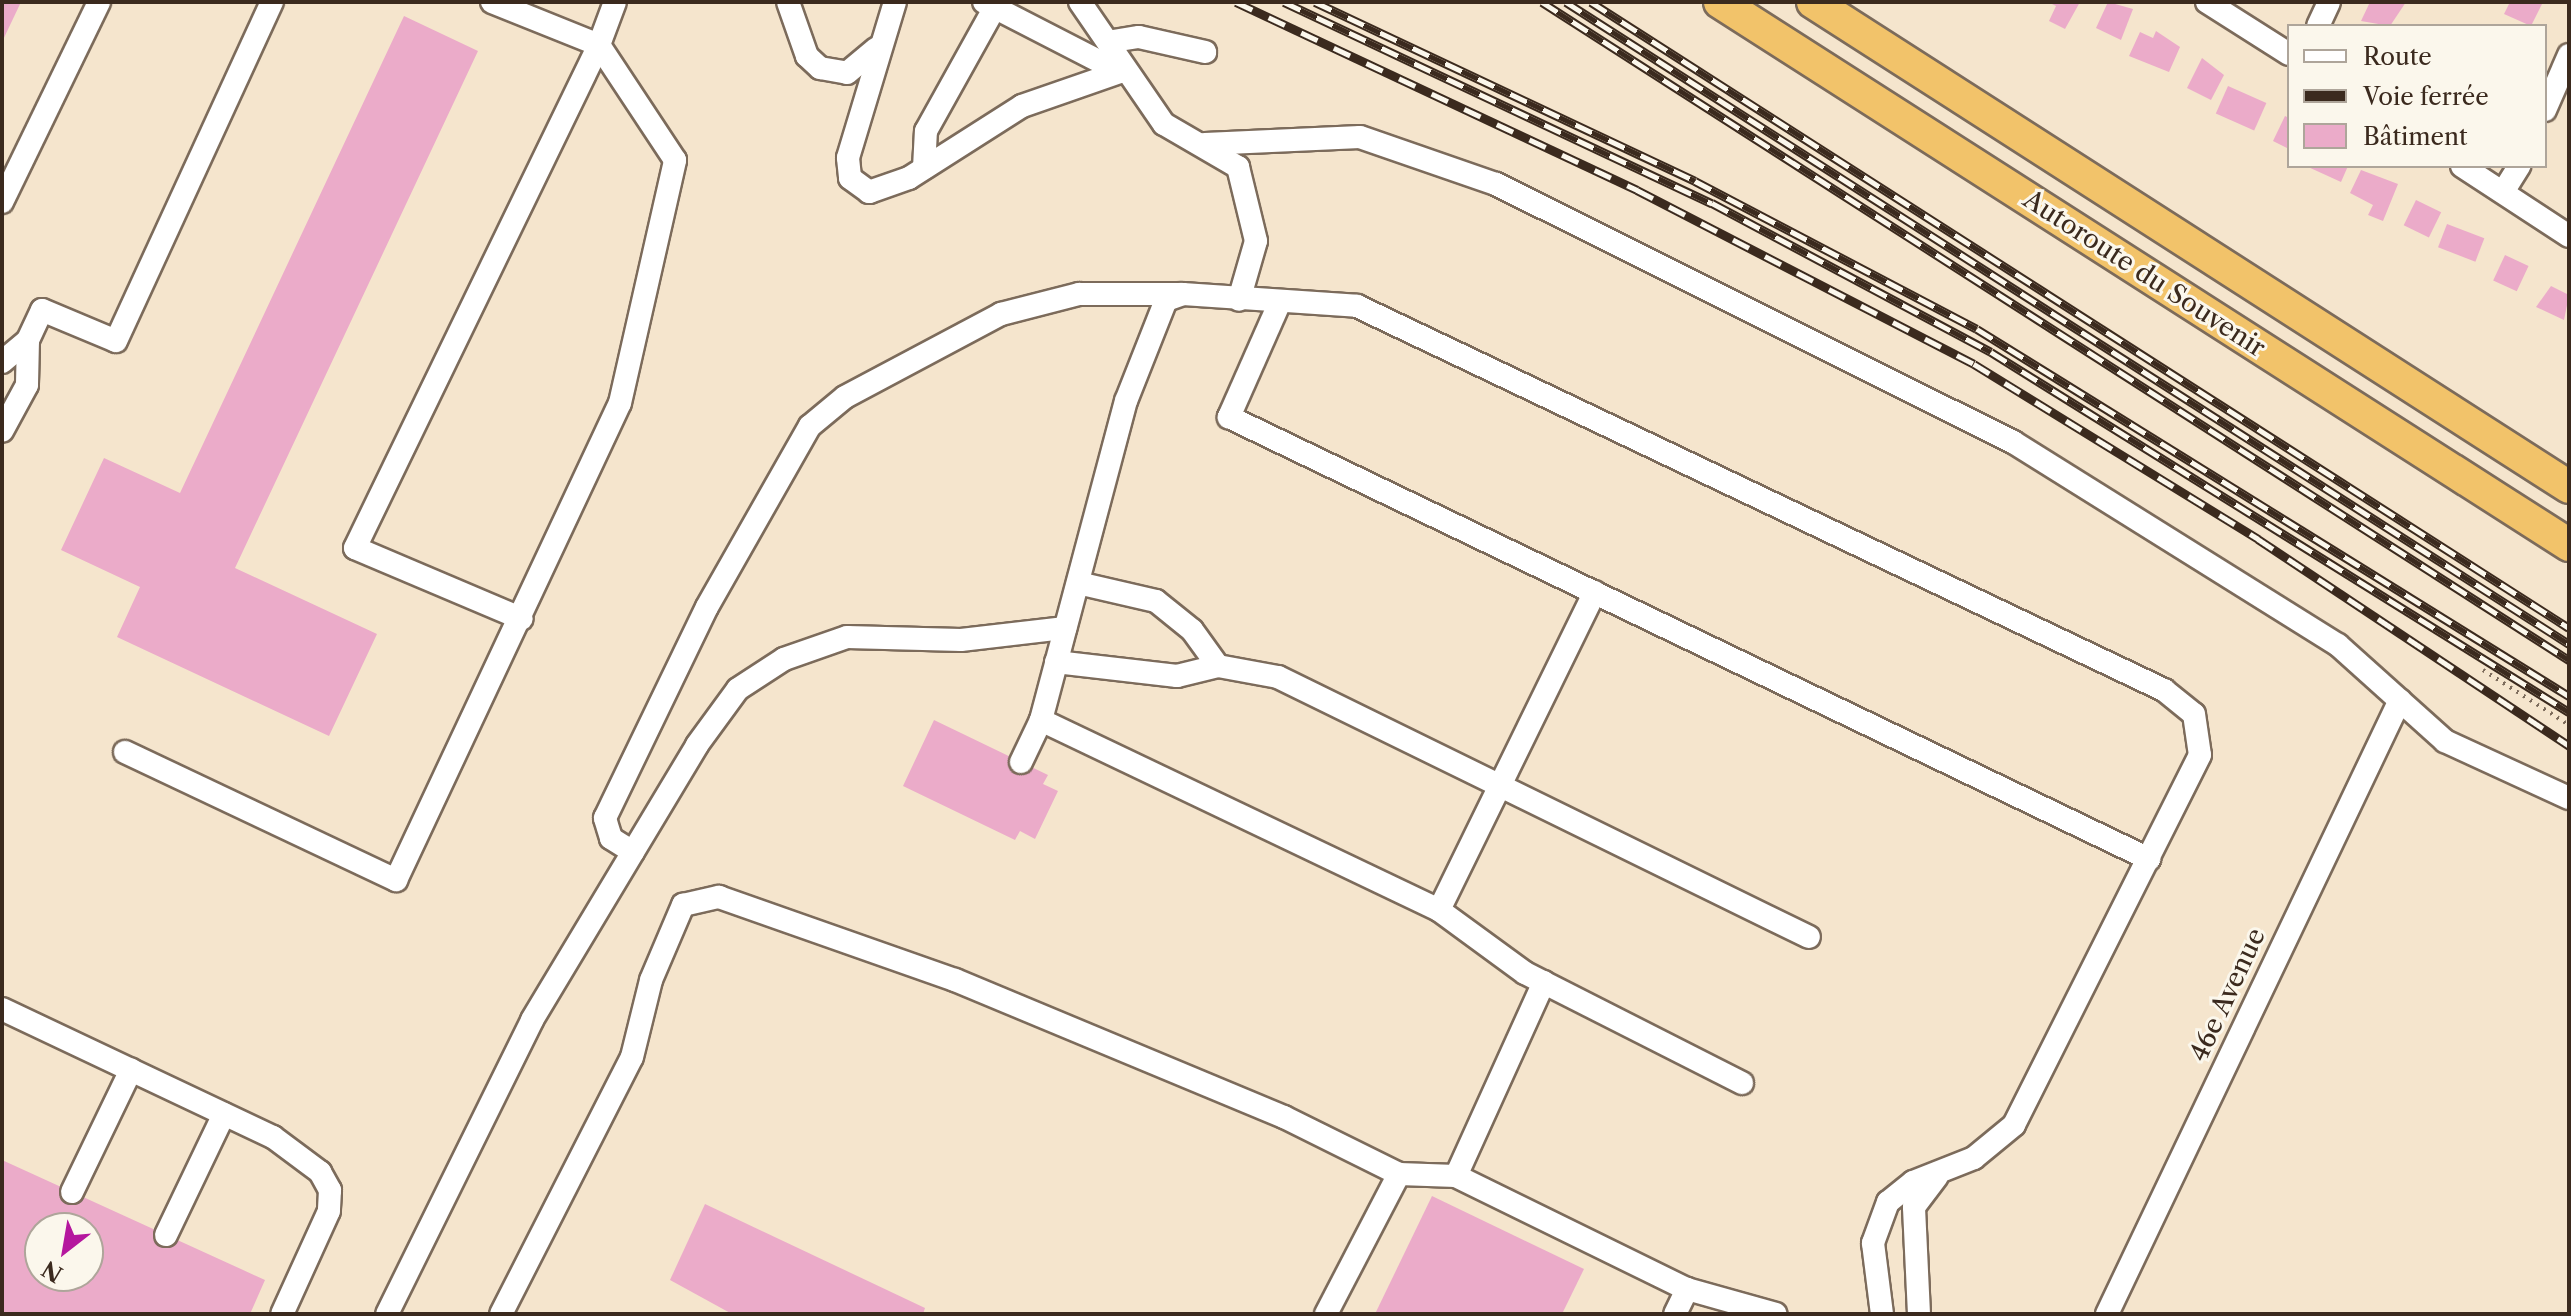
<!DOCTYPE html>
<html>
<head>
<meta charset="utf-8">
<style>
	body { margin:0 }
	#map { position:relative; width:2571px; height:1316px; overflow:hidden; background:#f5e5cd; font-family:"Libre Caslon Text",serif }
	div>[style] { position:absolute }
	.building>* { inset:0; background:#ebabc9; transform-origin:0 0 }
	.path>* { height:4px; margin-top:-2px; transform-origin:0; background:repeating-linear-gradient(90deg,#7c6b5b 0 2px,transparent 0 8px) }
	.roads { filter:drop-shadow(2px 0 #7c6b5b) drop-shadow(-2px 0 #7c6b5b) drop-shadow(0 2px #7c6b5b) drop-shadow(0 -2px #7c6b5b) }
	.minor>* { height:22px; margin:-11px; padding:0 11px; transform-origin:11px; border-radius:11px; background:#fff }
	.highway>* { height:32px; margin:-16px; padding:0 16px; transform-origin:16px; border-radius:16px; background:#f2c36a }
	.rail>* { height:9px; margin-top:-4.5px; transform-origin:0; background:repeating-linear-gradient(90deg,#fbf7ec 0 18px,#3b2a1e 0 36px); box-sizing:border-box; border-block:2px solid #3b2a1e }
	span { translate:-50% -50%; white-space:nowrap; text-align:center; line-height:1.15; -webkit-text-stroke:6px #fbf7ec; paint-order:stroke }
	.street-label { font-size:26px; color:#3b2a1e }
	.frame { position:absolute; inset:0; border:4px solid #3b2a1e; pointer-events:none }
	.legend { position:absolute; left:2287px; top:24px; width:260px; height:144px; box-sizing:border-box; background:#fbf7ec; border:2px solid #aea59a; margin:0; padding:10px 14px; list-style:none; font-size:24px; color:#3b2a1e }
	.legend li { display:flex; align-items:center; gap:16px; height:40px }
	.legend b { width:40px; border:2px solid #aea59a }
	.north { position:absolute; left:24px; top:1212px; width:80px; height:80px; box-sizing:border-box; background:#fbf7ec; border:2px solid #aea59a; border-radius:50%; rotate:211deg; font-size:22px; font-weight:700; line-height:32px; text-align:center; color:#3b2a1e }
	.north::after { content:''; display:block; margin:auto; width:28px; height:36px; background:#b5179e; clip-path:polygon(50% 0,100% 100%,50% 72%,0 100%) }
</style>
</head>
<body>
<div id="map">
	<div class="building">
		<div style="clip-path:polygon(2px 2px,21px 2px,2px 42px)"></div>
		<div style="clip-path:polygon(2048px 2px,2080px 2px,2065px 29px,2049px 21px,2056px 6px)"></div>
		<div style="clip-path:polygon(2108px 2px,2133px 9px,2121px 40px,2096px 28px)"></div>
		<div style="clip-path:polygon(2370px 2px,2406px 2px,2390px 26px,2361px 21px)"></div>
		<div style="clip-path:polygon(2510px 2px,2543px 2px,2531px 26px,2504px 14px)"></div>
		<div style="clip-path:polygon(404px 16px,478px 51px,235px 568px,377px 634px,329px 736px,117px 637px,140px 587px,61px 550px,104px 458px,180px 493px)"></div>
		<div style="clip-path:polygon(2156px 31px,2180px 47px,2169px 72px,2129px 56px,2140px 32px,2153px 38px)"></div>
		<div style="clip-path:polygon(2202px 58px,2224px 75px,2211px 100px,2187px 88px)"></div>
		<div style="left:2228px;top:86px;width:42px;height:30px;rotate:24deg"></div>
		<div style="clip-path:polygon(2285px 116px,2289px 118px,2289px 149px,2273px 141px)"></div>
		<div style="clip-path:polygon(2306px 166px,2348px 166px,2341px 182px)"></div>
		<div style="clip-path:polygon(2361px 170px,2398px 184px,2383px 221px,2368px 215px,2373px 205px,2350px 193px)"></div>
		<div style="left:2416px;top:200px;width:28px;height:28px;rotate:26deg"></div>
		<div style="left:2447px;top:224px;width:40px;height:25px;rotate:21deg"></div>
		<div style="left:2505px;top:255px;width:26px;height:28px;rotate:25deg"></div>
		<div style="clip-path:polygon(2551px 286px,2569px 295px,2564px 320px,2536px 307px)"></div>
		<div style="clip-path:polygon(934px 720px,1048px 775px,1043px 784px,1058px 791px,1035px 839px,1020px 831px,1015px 840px,903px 786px)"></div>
		<div style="clip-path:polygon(evenodd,2px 1160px,265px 1280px,250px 1314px,2px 1314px,2px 1160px,40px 1228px,88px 1228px,88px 1276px,40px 1276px,40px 1228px)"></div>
		<div style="clip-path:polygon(1432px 1196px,1584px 1269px,1562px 1314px,1375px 1314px)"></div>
		<div style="clip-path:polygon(705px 1204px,925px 1308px,923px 1314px,732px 1314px,670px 1280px)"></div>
	</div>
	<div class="path">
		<div style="left:2483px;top:670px;width:102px;rotate:32.6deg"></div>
	</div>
	<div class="roads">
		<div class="minor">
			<div style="left:492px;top:2px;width:115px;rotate:21.9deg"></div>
			<div style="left:599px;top:45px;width:559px;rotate:115.88deg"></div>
			<div style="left:355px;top:548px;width:181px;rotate:23deg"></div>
			<div style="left:788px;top:2px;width:57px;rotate:70.6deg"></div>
			<div style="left:807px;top:56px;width:18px;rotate:43deg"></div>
			<div style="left:820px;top:68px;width:27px;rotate:10deg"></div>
			<div style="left:847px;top:73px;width:38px;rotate:-40deg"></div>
			<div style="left:895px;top:2px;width:163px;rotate:106.8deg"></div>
			<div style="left:848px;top:158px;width:20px;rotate:84deg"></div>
			<div style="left:850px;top:178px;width:24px;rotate:36deg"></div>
			<div style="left:869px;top:192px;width:42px;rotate:-19.3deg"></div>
			<div style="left:909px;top:178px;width:134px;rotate:-32.5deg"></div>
			<div style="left:1022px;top:106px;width:104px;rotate:-19.1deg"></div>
			<div style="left:984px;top:2px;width:153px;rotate:27.2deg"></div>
			<div style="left:1080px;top:2px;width:148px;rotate:55.5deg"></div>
			<div style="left:1164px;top:124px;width:86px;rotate:30.2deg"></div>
			<div style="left:1238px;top:167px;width:76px;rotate:76.3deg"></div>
			<div style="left:1256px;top:241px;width:61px;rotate:106.1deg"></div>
			<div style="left:2207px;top:2px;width:97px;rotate:32.4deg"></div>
			<div style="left:2318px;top:26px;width:26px;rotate:-65deg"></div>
			<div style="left:1113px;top:41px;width:26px;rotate:-9deg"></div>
			<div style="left:1139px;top:37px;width:68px;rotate:12.8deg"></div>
			<div style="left:2545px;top:110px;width:60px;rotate:-66.4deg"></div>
			<div style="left:1205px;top:144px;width:155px;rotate:-2.6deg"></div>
			<div style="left:1360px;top:137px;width:144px;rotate:19.1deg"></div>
			<div style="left:1496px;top:184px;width:578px;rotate:26.52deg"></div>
			<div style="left:2013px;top:442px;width:383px;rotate:32deg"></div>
			<div style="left:2338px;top:645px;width:144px;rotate:41.9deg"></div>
			<div style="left:2445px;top:741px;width:136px;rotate:24.7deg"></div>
			<div style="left:2462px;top:166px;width:128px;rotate:33.2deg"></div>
			<div style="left:924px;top:168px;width:37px;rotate:-87deg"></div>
			<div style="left:926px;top:131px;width:142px;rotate:-60.9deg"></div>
			<div style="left:2503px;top:192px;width:31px;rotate:-58deg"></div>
			<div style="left:2px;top:202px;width:222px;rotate:-64.1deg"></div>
			<div style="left:1279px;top:304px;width:124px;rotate:113.9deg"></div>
			<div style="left:1229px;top:417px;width:1021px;rotate:25.66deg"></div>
			<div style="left:28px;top:340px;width:33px;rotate:-65deg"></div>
			<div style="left:42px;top:310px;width:80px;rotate:22.7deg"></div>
			<div style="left:116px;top:341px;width:373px;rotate:-65.3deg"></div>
			<div style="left:2px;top:362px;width:34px;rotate:-40deg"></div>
			<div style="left:28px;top:340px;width:45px;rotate:91.3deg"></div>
			<div style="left:27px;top:385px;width:52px;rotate:118.5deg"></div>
			<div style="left:1078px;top:583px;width:80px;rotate:13deg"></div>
			<div style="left:1156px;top:601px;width:46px;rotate:38.9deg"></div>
			<div style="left:1192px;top:630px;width:44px;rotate:54.2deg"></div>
			<div style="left:1218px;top:666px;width:61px;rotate:10.4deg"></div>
			<div style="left:1278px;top:677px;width:591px;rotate:26.09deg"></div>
			<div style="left:1056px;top:662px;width:122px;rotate:6.6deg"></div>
			<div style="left:1177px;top:676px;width:42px;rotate:-13.7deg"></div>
			<div style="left:125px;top:752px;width:300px;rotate:25.3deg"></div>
			<div style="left:396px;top:880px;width:527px;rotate:-64.85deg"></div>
			<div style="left:620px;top:403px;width:249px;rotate:-77.2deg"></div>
			<div style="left:675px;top:160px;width:138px;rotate:-123.5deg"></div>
			<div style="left:599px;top:45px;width:46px;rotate:-69.6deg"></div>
			<div style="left:1021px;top:762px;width:47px;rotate:-64.5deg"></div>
			<div style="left:633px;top:852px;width:26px;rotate:-148deg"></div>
			<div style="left:611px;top:838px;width:21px;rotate:-107deg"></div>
			<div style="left:605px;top:818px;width:234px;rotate:-64.2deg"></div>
			<div style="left:707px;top:607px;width:208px;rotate:-60.4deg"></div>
			<div style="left:810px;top:426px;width:45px;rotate:-39.6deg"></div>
			<div style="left:845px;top:397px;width:177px;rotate:-28deg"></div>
			<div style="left:1001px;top:314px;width:81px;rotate:-14.4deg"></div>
			<div style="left:1079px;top:294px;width:103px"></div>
			<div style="left:1439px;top:910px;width:354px;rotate:-63.9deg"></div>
			<div style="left:2px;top:1009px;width:300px;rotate:25.3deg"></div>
			<div style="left:273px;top:1137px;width:59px;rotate:36.7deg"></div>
			<div style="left:320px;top:1172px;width:21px;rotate:61deg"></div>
			<div style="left:330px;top:1190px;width:21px;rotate:93deg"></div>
			<div style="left:329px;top:1211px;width:113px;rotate:114.5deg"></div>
			<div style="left:1742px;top:1083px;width:243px;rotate:-153.1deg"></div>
			<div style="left:1525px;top:973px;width:107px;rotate:-143.8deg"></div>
			<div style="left:1439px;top:910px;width:441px;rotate:-154.5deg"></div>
			<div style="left:1041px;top:720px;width:330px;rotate:-75.1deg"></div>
			<div style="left:1126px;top:401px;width:109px;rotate:-68.4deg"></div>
			<div style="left:1166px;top:300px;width:18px;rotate:-19deg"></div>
			<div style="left:1183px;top:294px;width:174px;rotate:3.9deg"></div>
			<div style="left:1357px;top:306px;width:894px;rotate:25.45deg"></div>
			<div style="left:2164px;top:690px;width:38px;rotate:39deg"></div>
			<div style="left:2194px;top:714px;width:41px;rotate:81.7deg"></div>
			<div style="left:2200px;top:755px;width:414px;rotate:116.7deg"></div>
			<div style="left:2014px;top:1125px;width:52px;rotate:140.5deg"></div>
			<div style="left:1974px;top:1158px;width:66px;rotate:158.5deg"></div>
			<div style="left:1913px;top:1182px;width:32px;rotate:141deg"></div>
			<div style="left:1888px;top:1202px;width:44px;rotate:110.1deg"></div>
			<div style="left:1873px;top:1243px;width:72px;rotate:82.8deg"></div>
			<div style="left:1456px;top:1176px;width:213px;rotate:-65.6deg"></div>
			<div style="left:72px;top:1192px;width:136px;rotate:-64.2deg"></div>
			<div style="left:166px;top:1235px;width:134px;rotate:-64.4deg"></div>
			<div style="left:387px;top:1314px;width:328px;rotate:-63.7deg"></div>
			<div style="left:532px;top:1020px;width:321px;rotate:-59deg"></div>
			<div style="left:697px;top:745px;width:69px;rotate:-53.8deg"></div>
			<div style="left:738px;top:689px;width:55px;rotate:-33.1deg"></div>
			<div style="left:784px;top:659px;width:67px;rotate:-19.2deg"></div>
			<div style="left:847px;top:637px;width:114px;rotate:1.5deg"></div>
			<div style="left:961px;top:640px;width:105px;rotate:-6.6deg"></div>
			<div style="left:501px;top:1314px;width:288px;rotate:-63deg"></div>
			<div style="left:632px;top:1057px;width:79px;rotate:-76.1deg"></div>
			<div style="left:651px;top:980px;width:82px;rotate:-66.9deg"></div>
			<div style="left:683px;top:905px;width:37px;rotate:-13deg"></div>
			<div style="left:719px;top:897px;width:250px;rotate:19.4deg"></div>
			<div style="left:955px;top:980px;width:356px;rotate:22.6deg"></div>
			<div style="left:1284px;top:1117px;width:128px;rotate:26.4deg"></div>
			<div style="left:1399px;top:1174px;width:57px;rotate:2deg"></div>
			<div style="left:1456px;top:1176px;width:257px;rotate:26.1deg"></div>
			<div style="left:1326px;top:1314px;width:158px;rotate:-62.5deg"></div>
			<div style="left:1675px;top:1314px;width:28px;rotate:-64deg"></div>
			<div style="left:1687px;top:1289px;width:92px;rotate:15.7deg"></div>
			<div style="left:1919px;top:1314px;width:107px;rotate:-92.7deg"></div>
			<div style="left:1914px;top:1207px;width:38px;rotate:-53deg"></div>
			<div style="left:2107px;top:1314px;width:680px;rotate:-64.49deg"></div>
		</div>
		<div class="highway">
			<div style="left:1720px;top:2px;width:1008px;rotate:32.6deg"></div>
			<div style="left:1813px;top:2px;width:898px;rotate:32.68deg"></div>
		</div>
	</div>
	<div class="rail">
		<div style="left:1236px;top:2px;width:443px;rotate:25.1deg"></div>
		<div style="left:1637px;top:190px;width:379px;rotate:27.3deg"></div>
		<div style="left:1974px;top:364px;width:334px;rotate:31.6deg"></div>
		<div style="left:2258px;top:539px;width:374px;rotate:33.6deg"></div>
		<div style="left:1284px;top:2px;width:473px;rotate:25.2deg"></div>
		<div style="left:1712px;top:203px;width:316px;rotate:28.1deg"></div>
		<div style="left:1991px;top:352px;width:681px;rotate:31.92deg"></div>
		<div style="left:1315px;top:2px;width:420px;rotate:25.2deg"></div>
		<div style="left:1695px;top:181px;width:318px;rotate:27.7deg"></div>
		<div style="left:1977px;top:329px;width:697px;rotate:31.8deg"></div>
		<div style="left:1542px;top:2px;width:1220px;rotate:32.65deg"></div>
		<div style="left:1566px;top:2px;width:1191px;rotate:32.62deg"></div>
		<div style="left:1591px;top:2px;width:1161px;rotate:32.62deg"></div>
	</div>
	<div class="street-label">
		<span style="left:2144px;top:274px;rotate:33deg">Autoroute du Souvenir</span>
		<span style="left:2228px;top:995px;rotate:-65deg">46e Avenue</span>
	</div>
	<div class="frame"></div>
	<ul class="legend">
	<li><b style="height:10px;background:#fff"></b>Route</li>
	<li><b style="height:10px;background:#3b2a1e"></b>Voie ferrée</li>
	<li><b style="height:22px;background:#ebabc9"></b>Bâtiment</li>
	</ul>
	<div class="north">N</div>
</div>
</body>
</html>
